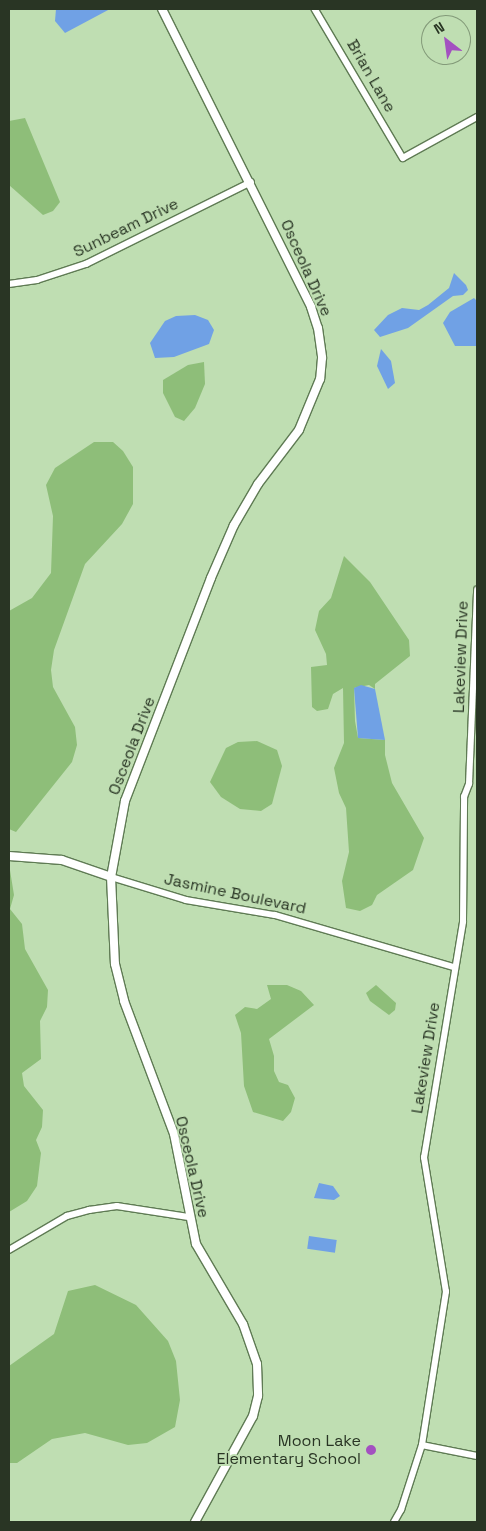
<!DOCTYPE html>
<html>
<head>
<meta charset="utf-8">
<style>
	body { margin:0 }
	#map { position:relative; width:486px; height:1531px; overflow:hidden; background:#bfdeb2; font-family:"Space Grotesk",sans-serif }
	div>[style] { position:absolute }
	.green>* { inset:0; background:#8ebe79 }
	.water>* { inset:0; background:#70a1e5; transform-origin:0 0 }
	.roads { filter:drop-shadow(1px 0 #5f7b54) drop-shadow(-1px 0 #5f7b54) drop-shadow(0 1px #5f7b54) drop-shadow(0 -1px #5f7b54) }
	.minor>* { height:5.5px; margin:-2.75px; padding:0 2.75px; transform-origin:2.75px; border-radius:2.75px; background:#fff }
	.tertiary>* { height:8px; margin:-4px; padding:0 4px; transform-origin:4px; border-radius:4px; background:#fff }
	.dots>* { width:14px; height:14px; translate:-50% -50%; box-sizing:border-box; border:2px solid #bfdeb2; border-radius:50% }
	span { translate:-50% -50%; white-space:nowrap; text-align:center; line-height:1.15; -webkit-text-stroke:4px #bfdeb2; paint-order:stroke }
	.street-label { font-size:16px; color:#293524 }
	.poi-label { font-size:16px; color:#293524 }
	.right { translate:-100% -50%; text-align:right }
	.frame { position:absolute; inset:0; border:10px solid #293524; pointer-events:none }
	.north { position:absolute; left:421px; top:15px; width:50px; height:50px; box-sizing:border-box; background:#bfdeb2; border:1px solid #839a79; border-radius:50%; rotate:330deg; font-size:14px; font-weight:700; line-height:20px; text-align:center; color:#293524 }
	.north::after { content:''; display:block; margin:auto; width:18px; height:22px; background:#a350c0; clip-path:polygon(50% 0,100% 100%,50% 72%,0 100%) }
</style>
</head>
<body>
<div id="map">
	<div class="green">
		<div style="clip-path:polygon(25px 118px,60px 202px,53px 211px,43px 215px,9px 185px,9px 121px)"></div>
		<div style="clip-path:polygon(204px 362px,205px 384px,195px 408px,184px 421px,175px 417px,163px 393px,163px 380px,188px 365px)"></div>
		<div style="clip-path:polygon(94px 442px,113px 442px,123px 451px,133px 467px,133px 504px,122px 524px,85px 564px,54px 650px,51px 670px,53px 687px,75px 727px,77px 745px,72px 762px,16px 832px,9px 829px,9px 611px,32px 598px,51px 573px,53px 516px,46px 485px,55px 468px)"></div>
		<div style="clip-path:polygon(344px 556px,370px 582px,409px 640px,410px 656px,375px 684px,375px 689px,369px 685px,354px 688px,355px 721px,358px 738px,385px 740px,385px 755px,392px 783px,424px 838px,413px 870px,377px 895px,372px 905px,360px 911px,346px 908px,342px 881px,349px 852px,346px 808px,339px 793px,334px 768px,344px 743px,343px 688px,333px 694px,328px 709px,317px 711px,312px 707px,311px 667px,327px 665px,326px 654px,315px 630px,319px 611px,331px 598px)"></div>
		<div style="clip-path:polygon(257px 741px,277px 750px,282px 766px,272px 804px,261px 811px,240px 809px,221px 797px,210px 782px,226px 748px,238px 742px)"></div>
		<div style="clip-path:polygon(9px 864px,14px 895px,10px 909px,22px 924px,25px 949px,48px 990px,47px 1007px,40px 1021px,41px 1059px,22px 1073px,24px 1086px,43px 1110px,42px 1127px,36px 1140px,41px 1153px,37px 1186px,27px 1201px,9px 1212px)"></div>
		<div style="clip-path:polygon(267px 985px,287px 985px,301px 991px,314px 1005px,269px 1039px,274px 1056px,274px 1071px,279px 1082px,288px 1085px,295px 1098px,291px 1112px,283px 1121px,253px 1112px,244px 1086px,241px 1033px,235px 1015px,245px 1007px,257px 1009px,271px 999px)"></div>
		<div style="clip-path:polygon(376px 985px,396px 1003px,395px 1010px,389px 1015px,370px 1001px,366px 993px)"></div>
		<div style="clip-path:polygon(95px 1285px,136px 1305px,168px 1341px,176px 1361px,180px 1400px,175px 1427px,147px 1443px,128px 1445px,85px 1433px,52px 1439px,17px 1463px,9px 1463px,9px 1366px,54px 1334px,68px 1291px)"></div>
	</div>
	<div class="water">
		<div style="clip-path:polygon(56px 9px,110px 9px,65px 33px,55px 21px)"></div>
		<div style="clip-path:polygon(454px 273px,466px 285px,468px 290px,463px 295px,453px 296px,408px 328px,380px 337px,374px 330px,388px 315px,402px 308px,419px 310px,428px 305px,449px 288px)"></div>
		<div style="clip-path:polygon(474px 298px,477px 301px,477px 346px,455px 346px,443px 323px,450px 312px)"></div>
		<div style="clip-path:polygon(195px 315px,208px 320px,214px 330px,209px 344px,174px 357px,155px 358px,150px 343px,165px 321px,176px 316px)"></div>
		<div style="clip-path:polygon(381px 349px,391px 361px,395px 383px,388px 389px,377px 366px)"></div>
		<div style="clip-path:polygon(361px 685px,375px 689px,385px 740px,358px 738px,354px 688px)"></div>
		<div style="clip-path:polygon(319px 1183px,333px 1186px,340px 1196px,334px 1200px,314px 1198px)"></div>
		<div style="left:309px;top:1236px;width:28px;height:13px;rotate:8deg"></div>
	</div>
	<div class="roads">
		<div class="minor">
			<div style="left:315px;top:9px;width:173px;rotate:59.4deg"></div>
			<div style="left:403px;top:158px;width:85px;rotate:-29deg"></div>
			<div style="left:9px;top:284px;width:28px;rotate:-8deg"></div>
			<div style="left:37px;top:280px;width:52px;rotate:-18.1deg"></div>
			<div style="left:86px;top:264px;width:184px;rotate:-26.4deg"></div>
			<div style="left:111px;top:877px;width:78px;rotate:17deg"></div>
			<div style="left:186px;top:900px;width:90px;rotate:9.6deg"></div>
			<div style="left:275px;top:915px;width:186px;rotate:16.2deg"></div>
			<div style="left:9px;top:1250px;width:67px;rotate:-30.4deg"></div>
			<div style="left:67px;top:1216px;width:23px;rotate:-15deg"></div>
			<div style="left:89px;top:1210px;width:28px;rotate:-8deg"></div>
			<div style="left:117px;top:1206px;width:72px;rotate:8.8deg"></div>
			<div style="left:422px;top:1445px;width:56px;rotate:11.3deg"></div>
			<div style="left:394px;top:1522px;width:14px;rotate:-60deg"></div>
			<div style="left:401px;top:1510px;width:68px;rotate:-72.1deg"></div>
			<div style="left:422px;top:1445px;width:155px;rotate:-81.1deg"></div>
			<div style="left:446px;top:1292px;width:136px;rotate:-99.3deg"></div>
			<div style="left:424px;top:1158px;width:239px;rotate:-80.6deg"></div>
			<div style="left:463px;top:922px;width:125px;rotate:-89.5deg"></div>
			<div style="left:464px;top:797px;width:14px;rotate:-69deg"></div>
			<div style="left:469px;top:784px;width:194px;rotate:-87.6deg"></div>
		</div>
		<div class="tertiary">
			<div style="left:162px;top:9px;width:333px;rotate:63.4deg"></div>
			<div style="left:311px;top:307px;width:22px;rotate:72deg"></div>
			<div style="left:318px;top:328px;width:30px;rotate:82deg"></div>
			<div style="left:322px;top:358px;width:21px;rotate:95deg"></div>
			<div style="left:320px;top:379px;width:55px;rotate:112.4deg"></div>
			<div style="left:299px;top:430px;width:68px;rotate:127.2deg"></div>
			<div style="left:258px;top:484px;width:48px;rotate:120.3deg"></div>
			<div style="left:234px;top:525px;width:58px;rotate:113.5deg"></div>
			<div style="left:211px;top:578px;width:239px;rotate:111.1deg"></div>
			<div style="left:125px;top:801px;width:77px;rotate:100.4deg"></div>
			<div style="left:111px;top:877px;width:87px;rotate:87.4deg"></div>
			<div style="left:115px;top:964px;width:38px;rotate:76deg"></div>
			<div style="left:124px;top:1001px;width:142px;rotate:69.4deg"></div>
			<div style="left:174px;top:1134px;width:112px;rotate:78.7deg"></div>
			<div style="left:196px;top:1244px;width:93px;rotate:59.6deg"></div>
			<div style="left:243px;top:1324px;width:42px;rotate:70.7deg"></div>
			<div style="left:257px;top:1364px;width:32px;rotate:88deg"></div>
			<div style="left:258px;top:1396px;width:21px;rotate:104deg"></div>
			<div style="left:253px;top:1416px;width:121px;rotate:118.7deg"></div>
			<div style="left:9px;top:856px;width:53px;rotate:4.3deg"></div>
			<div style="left:62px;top:860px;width:52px;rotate:19.1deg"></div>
		</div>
	</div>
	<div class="dots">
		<div style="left:371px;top:1450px;background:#a350c0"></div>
	</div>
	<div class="street-label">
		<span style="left:371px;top:76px;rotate:60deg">Brian Lane</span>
		<span style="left:126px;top:228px;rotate:-26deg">Sunbeam Drive</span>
		<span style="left:306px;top:268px;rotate:66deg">Osceola Drive</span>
		<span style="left:461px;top:657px;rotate:-88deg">Lakeview Drive</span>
		<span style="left:132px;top:746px;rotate:-69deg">Osceola Drive</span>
		<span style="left:235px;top:894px;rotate:12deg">Jasmine Boulevard</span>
		<span style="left:426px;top:1058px;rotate:-81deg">Lakeview Drive</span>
		<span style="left:192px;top:1167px;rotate:77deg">Osceola Drive</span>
	</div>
	<div class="poi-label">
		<span class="right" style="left:361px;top:1450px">Moon Lake<br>Elementary School</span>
	</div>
	<div class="frame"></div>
	<div class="north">N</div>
</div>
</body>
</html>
